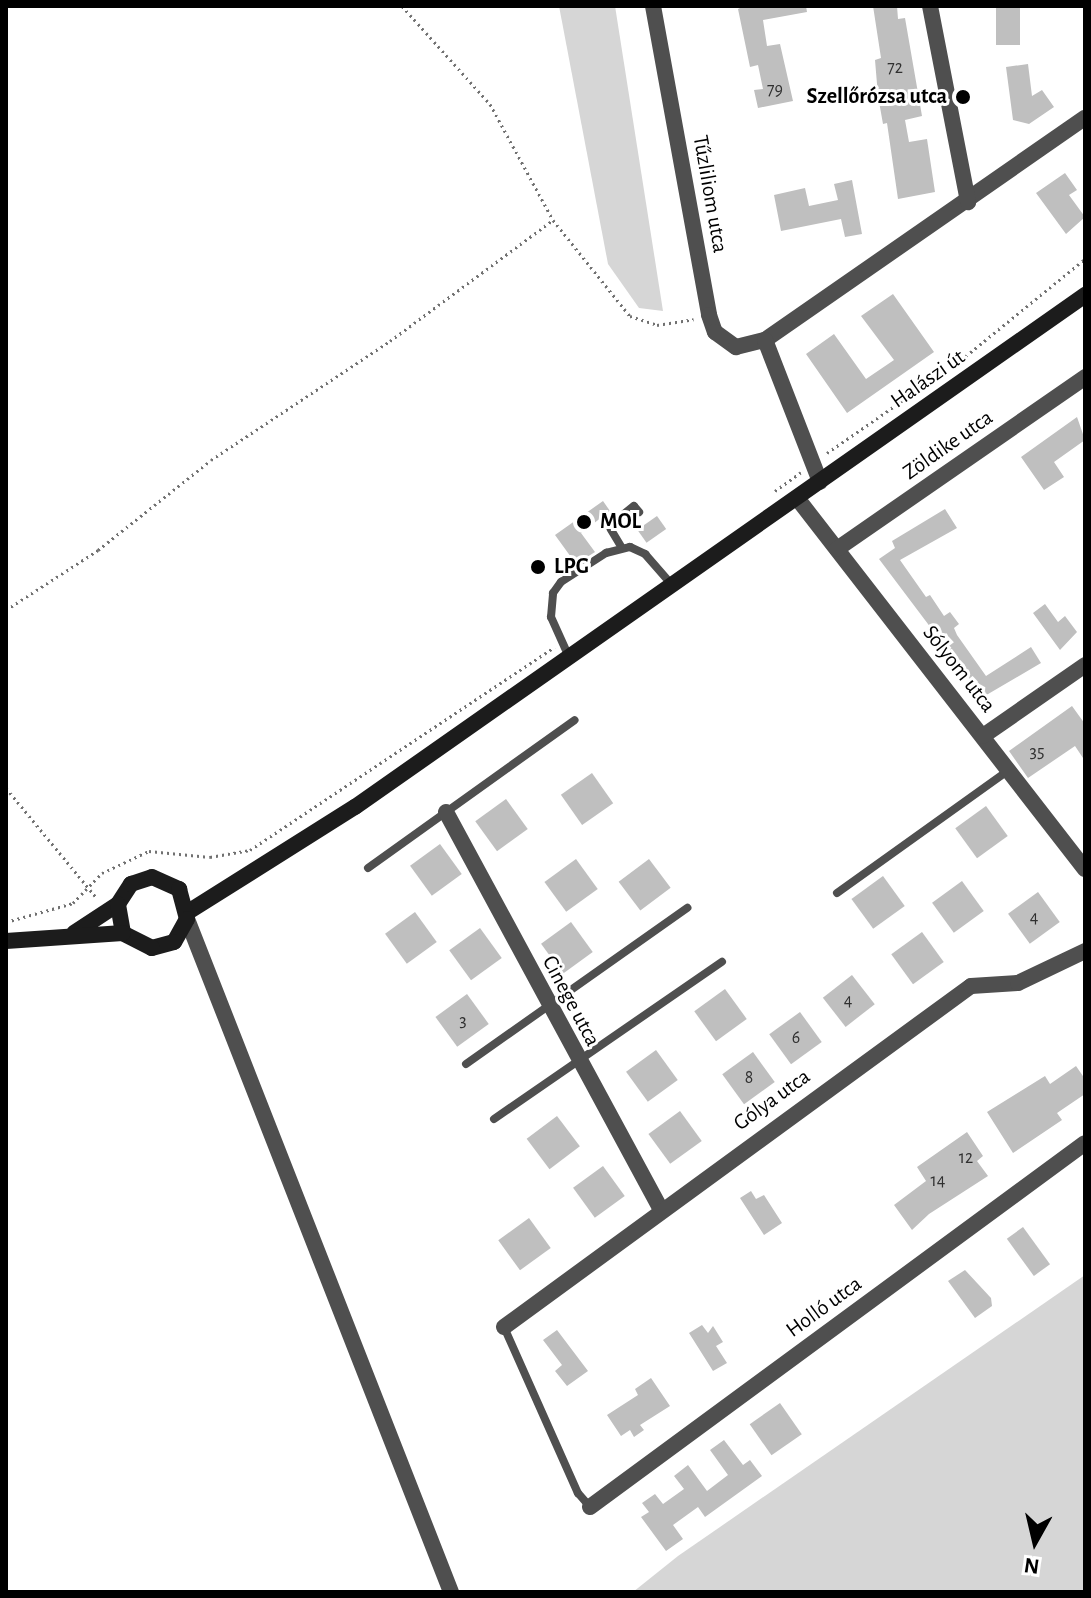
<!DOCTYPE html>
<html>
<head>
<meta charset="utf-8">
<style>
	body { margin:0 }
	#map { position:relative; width:1091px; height:1598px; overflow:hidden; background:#fff; font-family:"Alegreya Sans",sans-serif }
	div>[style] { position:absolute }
	.green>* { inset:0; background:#d6d6d6 }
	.building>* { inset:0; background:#bfbfbf; transform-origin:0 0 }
	.path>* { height:3px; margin-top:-1.5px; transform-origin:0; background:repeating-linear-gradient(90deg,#717171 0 2px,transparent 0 6px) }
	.service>* { height:8px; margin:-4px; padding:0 4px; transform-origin:4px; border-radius:4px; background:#4f4f4f }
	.minor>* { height:16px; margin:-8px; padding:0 8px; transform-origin:8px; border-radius:8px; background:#4f4f4f }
	.secondary>* { height:16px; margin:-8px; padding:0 8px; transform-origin:8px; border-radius:8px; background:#1c1c1c }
	.dots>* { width:22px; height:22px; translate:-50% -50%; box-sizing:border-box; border:4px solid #fff; border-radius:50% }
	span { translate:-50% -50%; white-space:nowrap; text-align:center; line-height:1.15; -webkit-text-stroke:6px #fff; paint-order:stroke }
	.number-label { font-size:18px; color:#303030 }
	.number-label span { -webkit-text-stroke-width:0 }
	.poi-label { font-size:22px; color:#000; font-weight:700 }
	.right { translate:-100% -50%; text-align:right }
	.left { translate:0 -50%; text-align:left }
	.street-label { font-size:22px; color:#000 }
	.frame { position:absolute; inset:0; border:8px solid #000; pointer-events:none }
	.north { position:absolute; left:995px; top:1502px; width:80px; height:80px; -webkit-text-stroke:6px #fff; paint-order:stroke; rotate:188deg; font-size:22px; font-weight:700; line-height:32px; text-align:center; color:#000 }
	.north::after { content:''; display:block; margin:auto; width:28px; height:36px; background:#000; clip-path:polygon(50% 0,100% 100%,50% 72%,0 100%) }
</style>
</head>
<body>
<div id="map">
	<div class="green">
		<div style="clip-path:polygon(559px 6px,615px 6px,663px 311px,639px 308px,608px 264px)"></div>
		<div style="clip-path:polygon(1085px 1275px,1085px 1592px,633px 1592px,678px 1556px)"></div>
	</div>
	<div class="building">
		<div style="clip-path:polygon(744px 6px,806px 6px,807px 12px,763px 20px,767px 46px,780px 44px,793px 101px,758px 108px,754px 90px,763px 89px,758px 65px,750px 67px,738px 9px)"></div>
		<div style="clip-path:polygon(873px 6px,897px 6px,898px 19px,905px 18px,922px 116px,905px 120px,909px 142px,927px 139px,935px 192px,898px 199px,887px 123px,883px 124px,878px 96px,875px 60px,881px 58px)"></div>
		<div style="left:996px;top:6px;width:24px;height:39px"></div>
		<div style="clip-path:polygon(1028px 64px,1032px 96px,1042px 90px,1054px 107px,1029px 124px,1013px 120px,1006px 67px)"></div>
		<div style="clip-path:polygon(1065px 173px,1077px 190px,1069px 195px,1085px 217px,1066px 234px,1036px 193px)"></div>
		<div style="clip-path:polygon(852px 180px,862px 234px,845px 237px,841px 219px,781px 231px,774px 195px,805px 188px,809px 206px,838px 200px,834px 184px)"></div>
		<div style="clip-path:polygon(893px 294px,934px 352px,847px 413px,806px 354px,834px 334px,866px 379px,894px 360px,861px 316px)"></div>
		<div style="clip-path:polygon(1077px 417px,1085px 440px,1054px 462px,1064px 477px,1044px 490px,1021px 457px)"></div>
		<div style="clip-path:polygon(603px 501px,610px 511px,581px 533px,595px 552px,576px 564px,555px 535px)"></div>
		<div style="clip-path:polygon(945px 509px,957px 528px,900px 560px,926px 597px,930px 595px,944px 616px,950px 612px,959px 624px,954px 628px,957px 635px,986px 676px,1031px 647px,1041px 663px,983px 697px,879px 559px,895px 548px,892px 541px)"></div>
		<div style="left:657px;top:516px;width:16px;height:24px;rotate:55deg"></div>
		<div style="clip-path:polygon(1045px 604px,1058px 622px,1065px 616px,1077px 632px,1060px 650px,1033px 613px)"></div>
		<div style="clip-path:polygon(1072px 706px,1085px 724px,1085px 761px,1075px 746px,1028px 778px,1009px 751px)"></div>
		<div style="left:592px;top:773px;width:37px;height:38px;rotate:55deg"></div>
		<div style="left:506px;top:799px;width:37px;height:38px;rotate:54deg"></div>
		<div style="left:986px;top:806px;width:37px;height:38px;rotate:54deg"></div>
		<div style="left:440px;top:844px;width:37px;height:37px;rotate:54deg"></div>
		<div style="left:576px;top:859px;width:37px;height:39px;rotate:54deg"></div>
		<div style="left:649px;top:859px;width:36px;height:38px;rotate:53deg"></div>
		<div style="left:883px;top:876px;width:37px;height:39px;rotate:54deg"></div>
		<div style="left:962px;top:881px;width:37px;height:37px;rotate:54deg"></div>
		<div style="left:1038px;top:892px;width:37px;height:37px;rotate:54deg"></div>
		<div style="left:415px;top:912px;width:37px;height:37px;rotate:54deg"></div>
		<div style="left:571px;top:922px;width:37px;height:37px;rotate:54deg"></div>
		<div style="left:480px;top:928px;width:37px;height:38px;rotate:54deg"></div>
		<div style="left:922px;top:932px;width:37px;height:38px;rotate:54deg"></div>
		<div style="left:852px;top:975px;width:37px;height:37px;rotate:52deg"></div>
		<div style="left:725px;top:989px;width:37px;height:38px;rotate:54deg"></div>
		<div style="left:467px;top:994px;width:37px;height:39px;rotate:54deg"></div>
		<div style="left:800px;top:1012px;width:37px;height:38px;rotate:54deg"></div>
		<div style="left:656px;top:1050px;width:37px;height:37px;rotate:54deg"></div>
		<div style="left:753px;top:1052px;width:37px;height:38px;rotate:54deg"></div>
		<div style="clip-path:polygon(1076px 1066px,1085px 1079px,1085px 1094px,1057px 1113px,1062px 1120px,1013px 1153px,987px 1112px,1045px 1076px,1050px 1084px)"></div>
		<div style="left:680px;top:1111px;width:37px;height:39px;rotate:54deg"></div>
		<div style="left:557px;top:1116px;width:38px;height:38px;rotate:53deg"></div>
		<div style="clip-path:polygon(967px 1132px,983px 1156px,977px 1161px,988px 1176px,929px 1214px,912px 1230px,894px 1205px,926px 1181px,917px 1167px)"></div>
		<div style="left:603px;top:1166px;width:37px;height:37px;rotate:54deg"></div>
		<div style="clip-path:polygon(751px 1191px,756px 1199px,764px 1195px,782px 1223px,764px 1235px,740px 1198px)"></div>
		<div style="left:529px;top:1218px;width:37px;height:38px;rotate:54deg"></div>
		<div style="left:1023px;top:1227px;width:46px;height:20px;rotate:54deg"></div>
		<div style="clip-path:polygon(965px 1270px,991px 1298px,992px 1306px,975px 1318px,948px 1281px)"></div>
		<div style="clip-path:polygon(702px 1325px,708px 1333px,713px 1326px,723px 1342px,716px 1346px,727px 1363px,713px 1371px,689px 1333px)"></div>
		<div style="clip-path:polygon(557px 1330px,588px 1371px,567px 1386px,555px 1371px,562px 1365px,543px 1340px)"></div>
		<div style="clip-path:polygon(651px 1378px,670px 1406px,640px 1425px,644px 1430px,634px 1437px,630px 1430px,621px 1436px,607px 1415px,638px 1395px,635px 1389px)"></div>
		<div style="left:780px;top:1403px;width:38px;height:37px;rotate:55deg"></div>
		<div style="clip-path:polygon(724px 1440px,743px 1465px,750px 1460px,762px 1476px,705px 1517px,698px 1507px,673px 1525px,683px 1539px,666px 1551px,641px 1517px,649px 1512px,642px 1503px,655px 1494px,663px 1504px,684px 1489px,674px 1476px,688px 1465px,707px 1491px,728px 1475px,710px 1450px)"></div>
	</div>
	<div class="path">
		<div style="left:402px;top:6px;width:132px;rotate:48.1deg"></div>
		<div style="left:490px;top:104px;width:132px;rotate:61.5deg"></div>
		<div style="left:827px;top:453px;width:163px;rotate:-34.8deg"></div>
		<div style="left:961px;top:360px;width:160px;rotate:-39.2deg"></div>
		<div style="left:775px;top:491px;width:32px;rotate:-36deg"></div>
		<div style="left:6px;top:610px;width:110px;rotate:-33.1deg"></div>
		<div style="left:98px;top:550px;width:144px;rotate:-38.5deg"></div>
		<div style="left:211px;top:460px;width:215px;rotate:-33.6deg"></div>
		<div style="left:390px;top:341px;width:203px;rotate:-36.6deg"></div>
		<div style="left:553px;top:220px;width:123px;rotate:51.3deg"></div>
		<div style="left:630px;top:316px;width:28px;rotate:18deg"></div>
		<div style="left:657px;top:325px;width:37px;rotate:-9deg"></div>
		<div style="left:6px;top:788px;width:141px;rotate:50.5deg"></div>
		<div style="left:6px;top:922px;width:70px;rotate:-15.8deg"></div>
		<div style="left:73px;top:903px;width:42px;rotate:-46deg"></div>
		<div style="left:102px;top:873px;width:52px;rotate:-25.1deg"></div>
		<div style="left:149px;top:851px;width:61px;rotate:5.6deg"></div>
		<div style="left:210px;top:857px;width:41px;rotate:-9.9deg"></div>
		<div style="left:250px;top:850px;width:366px;rotate:-33.7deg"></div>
	</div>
	<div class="service">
		<div style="left:622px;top:548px;width:26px;rotate:-121deg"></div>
		<div style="left:609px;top:526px;width:32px;rotate:-39deg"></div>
		<div style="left:634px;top:506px;width:8px;rotate:50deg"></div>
		<div style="left:569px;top:657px;width:44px;rotate:-114.2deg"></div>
		<div style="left:551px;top:617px;width:24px;rotate:-85deg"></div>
		<div style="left:553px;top:593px;width:14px;rotate:-54deg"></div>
		<div style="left:561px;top:582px;width:54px;rotate:-32.8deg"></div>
		<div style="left:606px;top:553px;width:25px;rotate:-14deg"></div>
		<div style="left:630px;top:547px;width:17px;rotate:25deg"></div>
		<div style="left:645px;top:554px;width:41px;rotate:48.9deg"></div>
		<div style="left:368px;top:868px;width:254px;rotate:-35.6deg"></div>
		<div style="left:837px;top:893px;width:211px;rotate:-35.6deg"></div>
		<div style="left:466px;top:1064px;width:271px;rotate:-35.2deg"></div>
		<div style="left:494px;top:1119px;width:277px;rotate:-34.6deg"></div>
		<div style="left:504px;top:1327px;width:182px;rotate:66deg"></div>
		<div style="left:578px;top:1493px;width:18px;rotate:49deg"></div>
	</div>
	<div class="minor">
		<div style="left:653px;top:6px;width:314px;rotate:79.7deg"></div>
		<div style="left:709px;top:315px;width:18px;rotate:71deg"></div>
		<div style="left:715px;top:332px;width:26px;rotate:36deg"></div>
		<div style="left:736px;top:347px;width:30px;rotate:-14deg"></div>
		<div style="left:765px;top:340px;width:389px;rotate:-34.8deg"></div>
		<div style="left:930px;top:6px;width:200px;rotate:79deg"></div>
		<div style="left:765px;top:340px;width:152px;rotate:68.8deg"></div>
		<div style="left:797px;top:498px;width:470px;rotate:52.2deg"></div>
		<div style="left:837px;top:549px;width:302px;rotate:-34.7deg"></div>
		<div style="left:983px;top:736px;width:124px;rotate:-34.8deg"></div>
		<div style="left:446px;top:812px;width:450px;rotate:61.6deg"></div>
		<div style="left:187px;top:919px;width:723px;rotate:68.58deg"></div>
		<div style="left:504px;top:1327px;width:578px;rotate:-36.14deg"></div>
		<div style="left:971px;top:986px;width:47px;rotate:-3.7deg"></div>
		<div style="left:1018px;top:983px;width:74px;rotate:-25.5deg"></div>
		<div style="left:590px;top:1507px;width:614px;rotate:-36.33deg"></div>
	</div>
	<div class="secondary">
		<div style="left:188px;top:912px;width:197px;rotate:-32.2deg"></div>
		<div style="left:355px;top:807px;width:892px;rotate:-35.04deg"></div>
		<div style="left:74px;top:933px;width:53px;rotate:-33.4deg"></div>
		<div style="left:118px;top:904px;width:24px;rotate:-57deg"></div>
		<div style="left:131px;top:884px;width:22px;rotate:-18deg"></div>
		<div style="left:152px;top:877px;width:30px;rotate:24deg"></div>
		<div style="left:179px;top:889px;width:31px;rotate:75deg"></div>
		<div style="left:187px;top:919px;width:26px;rotate:119deg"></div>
		<div style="left:174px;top:942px;width:23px;rotate:165deg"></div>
		<div style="left:152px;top:948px;width:33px;rotate:-153deg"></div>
		<div style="left:123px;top:933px;width:29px;rotate:-100deg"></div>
		<div style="left:6px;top:941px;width:117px;rotate:-3.9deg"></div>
	</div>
	<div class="dots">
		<div style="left:963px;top:97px;background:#000"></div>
		<div style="left:584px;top:522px;background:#000"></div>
		<div style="left:538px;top:567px;background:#000"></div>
	</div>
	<div class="number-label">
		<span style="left:895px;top:68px">72</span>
		<span style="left:775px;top:90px">79</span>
		<span style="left:1037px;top:752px">35</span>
		<span style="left:1034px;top:918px">4</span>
		<span style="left:848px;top:1001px">4</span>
		<span style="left:463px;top:1021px">3</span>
		<span style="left:796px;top:1038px">6</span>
		<span style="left:749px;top:1078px">8</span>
		<span style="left:966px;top:1158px">12</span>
		<span style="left:938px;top:1181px">14</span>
	</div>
	<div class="poi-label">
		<span class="right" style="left:947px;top:97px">Szellőrózsa utca</span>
		<span class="left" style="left:600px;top:522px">MOL</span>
		<span class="left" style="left:554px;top:567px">LPG</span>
	</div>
	<div class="street-label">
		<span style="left:710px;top:194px;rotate:80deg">Tűzliliom utca</span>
		<span style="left:928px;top:379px;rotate:-35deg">Halászi út</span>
		<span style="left:948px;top:445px;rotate:-35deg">Zöldike utca</span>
		<span style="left:959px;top:669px;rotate:52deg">Sólyom utca</span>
		<span style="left:571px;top:1001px;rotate:62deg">Cinege utca</span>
		<span style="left:772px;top:1100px;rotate:-36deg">Gólya utca</span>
		<span style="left:824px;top:1307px;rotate:-36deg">Holló utca</span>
	</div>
	<div class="frame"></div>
	<div class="north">N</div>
</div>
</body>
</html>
